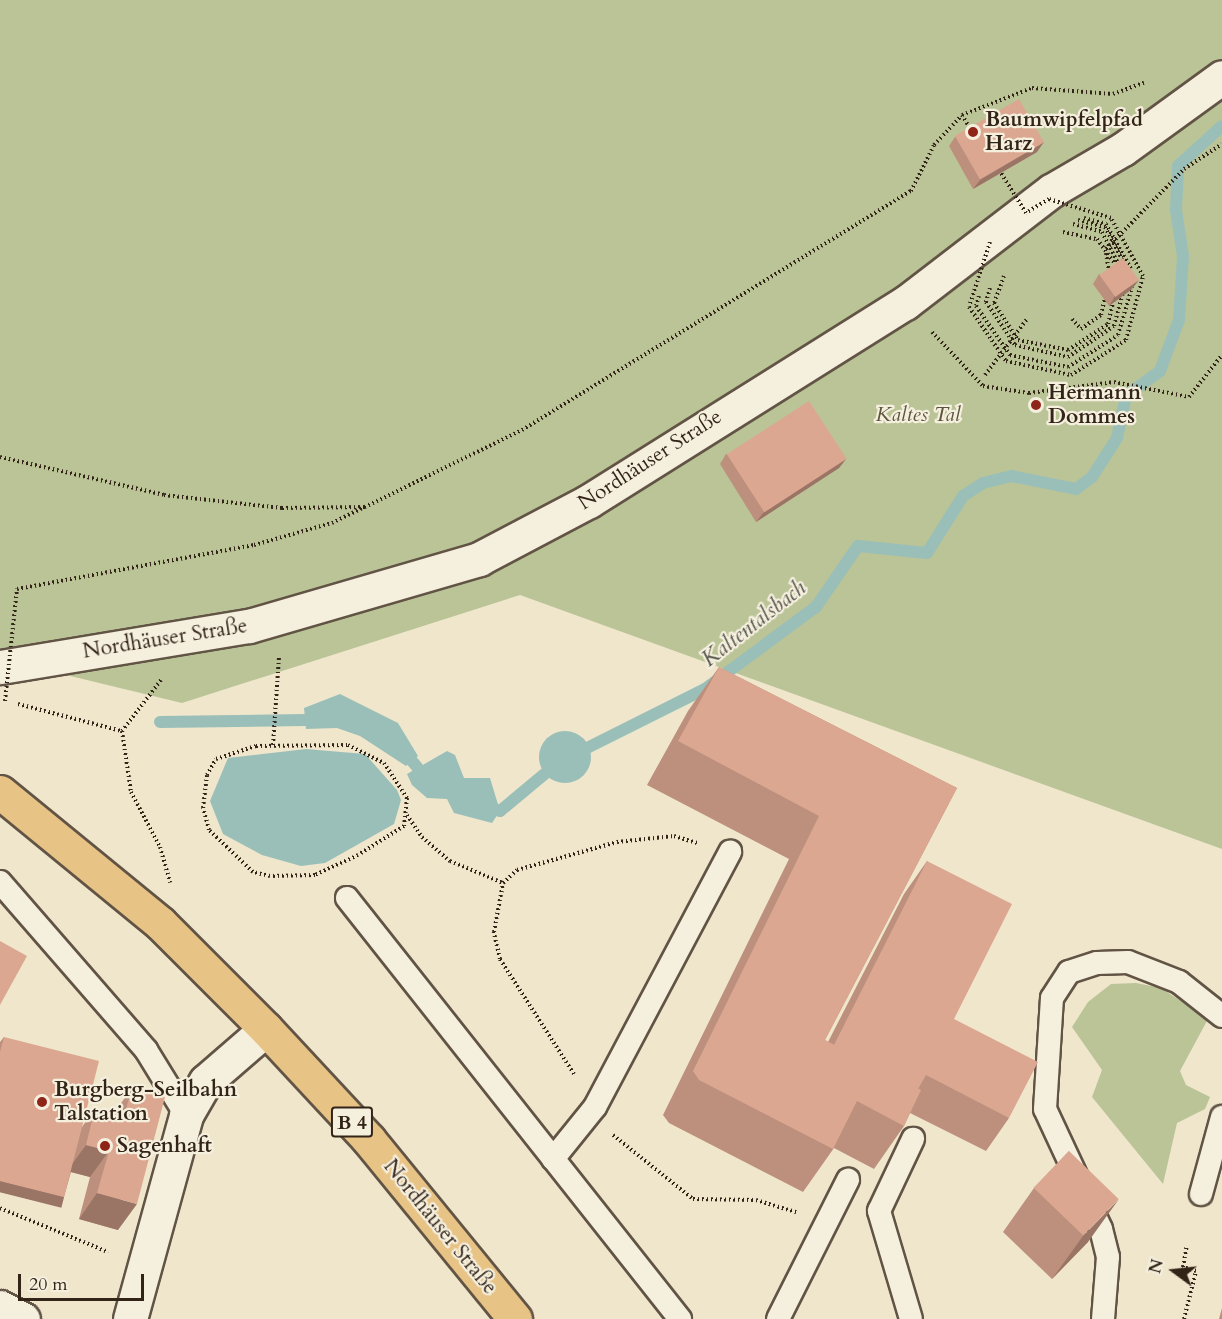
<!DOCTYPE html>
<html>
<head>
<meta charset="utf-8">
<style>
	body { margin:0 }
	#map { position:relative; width:1222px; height:1319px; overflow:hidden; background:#efe6cc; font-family:Cardo,serif }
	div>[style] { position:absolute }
	.green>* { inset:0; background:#bac497 }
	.water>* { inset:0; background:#9abfb8 }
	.round { border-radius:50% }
	.stream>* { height:12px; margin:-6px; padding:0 6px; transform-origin:6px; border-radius:6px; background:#9abfb8 }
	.path>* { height:4px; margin-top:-2px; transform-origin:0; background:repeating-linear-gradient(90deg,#332418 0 1.5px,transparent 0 4.5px) }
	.roads { filter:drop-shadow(2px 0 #625445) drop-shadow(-2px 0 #625445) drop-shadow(0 2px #625445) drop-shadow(0 -2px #625445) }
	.service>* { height:22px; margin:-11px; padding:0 11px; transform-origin:11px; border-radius:11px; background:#f5efde }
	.minor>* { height:33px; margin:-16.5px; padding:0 16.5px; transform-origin:16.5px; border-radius:16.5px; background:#f5efde }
	.primary>* { height:33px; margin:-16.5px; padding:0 16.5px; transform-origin:16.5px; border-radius:16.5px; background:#e8c386 }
	.path-bridge>* { height:4px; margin-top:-2px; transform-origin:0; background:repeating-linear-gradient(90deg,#332418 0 1.5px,transparent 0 4.5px) }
	.wall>* { inset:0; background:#bd907d }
	.shaded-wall>* { inset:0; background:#9a7566; transform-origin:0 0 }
	.building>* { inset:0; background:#dca791; transform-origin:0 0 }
	.dots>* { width:16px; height:16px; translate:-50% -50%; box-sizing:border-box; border:3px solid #f5efde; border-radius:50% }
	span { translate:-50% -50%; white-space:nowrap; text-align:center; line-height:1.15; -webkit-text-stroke:4.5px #f5efde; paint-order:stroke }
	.shield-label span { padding:2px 4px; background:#f5efde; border:2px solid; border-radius:4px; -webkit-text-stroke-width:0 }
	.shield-label { font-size:20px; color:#332418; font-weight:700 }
	.poi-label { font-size:21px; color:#332418; font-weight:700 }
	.left { translate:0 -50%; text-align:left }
	.park-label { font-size:21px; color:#5c543e; font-style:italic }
	.street-label { font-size:21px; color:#332418 }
	.water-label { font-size:22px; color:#525248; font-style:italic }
	.north { position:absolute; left:1144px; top:1241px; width:60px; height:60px; -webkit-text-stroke:4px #f5efde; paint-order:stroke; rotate:285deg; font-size:16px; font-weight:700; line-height:24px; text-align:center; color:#332418 }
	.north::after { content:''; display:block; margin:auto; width:21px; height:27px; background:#332418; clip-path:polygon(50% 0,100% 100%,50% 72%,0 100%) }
	.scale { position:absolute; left:18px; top:1274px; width:126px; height:27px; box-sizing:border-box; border:3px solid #332418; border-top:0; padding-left:8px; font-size:18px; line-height:21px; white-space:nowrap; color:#332418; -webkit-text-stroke:4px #f5efde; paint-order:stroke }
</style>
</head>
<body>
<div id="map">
	<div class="green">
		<div style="clip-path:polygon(0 0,1222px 0,1222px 849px,520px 595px,182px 703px,0 659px)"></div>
		<div style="clip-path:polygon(1136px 983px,1161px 988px,1208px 1019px,1180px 1071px,1186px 1085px,1210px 1097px,1205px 1109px,1177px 1123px,1163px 1184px,1092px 1097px,1102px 1070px,1072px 1027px,1088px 1002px,1111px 984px)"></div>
	</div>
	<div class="water">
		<div style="clip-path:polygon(340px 694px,398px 723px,418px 756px,406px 766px,360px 736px,337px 728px,306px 729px,304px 708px)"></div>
		<div class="round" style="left:539px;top:731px;width:52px;height:52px"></div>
		<div style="clip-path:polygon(306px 749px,365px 754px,397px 790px,401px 800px,394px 824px,325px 863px,301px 866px,262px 855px,223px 834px,210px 801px,228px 758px)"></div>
		<div style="clip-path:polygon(447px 751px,455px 755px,464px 778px,490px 778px,500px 811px,492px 823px,454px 813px,447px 799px,427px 798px,412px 785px,407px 774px)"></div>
	</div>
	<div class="stream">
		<div style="left:160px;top:722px;width:145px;rotate:-0.8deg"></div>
		<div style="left:579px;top:752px;width:141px;rotate:-26.6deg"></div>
		<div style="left:705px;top:689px;width:138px;rotate:-36.5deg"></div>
		<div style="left:816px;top:607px;width:74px;rotate:-55.5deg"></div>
		<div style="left:858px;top:546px;width:69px;rotate:5.8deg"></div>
		<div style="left:927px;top:553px;width:67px;rotate:-57.7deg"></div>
		<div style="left:963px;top:496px;width:24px;rotate:-33deg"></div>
		<div style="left:983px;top:483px;width:29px;rotate:-14deg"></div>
		<div style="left:1011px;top:476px;width:66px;rotate:11.3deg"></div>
		<div style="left:1076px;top:489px;width:20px;rotate:-37deg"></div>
		<div style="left:1092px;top:477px;width:46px;rotate:-57.3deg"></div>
		<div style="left:1117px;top:438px;width:43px;rotate:-77.9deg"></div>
		<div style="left:1126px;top:396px;width:42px;rotate:-36.3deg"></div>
		<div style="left:1160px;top:371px;width:54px;rotate:-69.6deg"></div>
		<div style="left:1179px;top:320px;width:64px;rotate:-86.4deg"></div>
		<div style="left:1183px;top:256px;width:47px;rotate:-98.7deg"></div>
		<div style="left:1176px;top:210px;width:44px;rotate:-87.4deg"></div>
		<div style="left:1178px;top:166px;width:59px;rotate:-42.3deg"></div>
		<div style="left:412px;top:761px;width:8px;rotate:50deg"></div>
		<div style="left:487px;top:806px;width:14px;rotate:21deg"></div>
		<div style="left:500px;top:811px;width:69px;rotate:-39.7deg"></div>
	</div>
	<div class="path">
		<div style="left:962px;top:115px;width:17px;rotate:59deg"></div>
		<div style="left:1184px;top:169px;width:45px;rotate:-33.3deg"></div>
		<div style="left:1084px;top:218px;width:23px;rotate:15deg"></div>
		<div style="left:1106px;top:224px;width:51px;rotate:60.9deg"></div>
		<div style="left:1078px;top:220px;width:28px;rotate:15deg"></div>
		<div style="left:1105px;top:227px;width:41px;rotate:62.2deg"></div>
		<div style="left:1073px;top:224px;width:30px;rotate:15deg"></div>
		<div style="left:1102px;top:232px;width:38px;rotate:63deg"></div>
		<div style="left:1063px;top:232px;width:35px;rotate:12deg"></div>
		<div style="left:1097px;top:239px;width:36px;rotate:54deg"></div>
		<div style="left:1106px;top:253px;width:19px;rotate:81deg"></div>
		<div style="left:1004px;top:276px;width:29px;rotate:110deg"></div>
		<div style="left:994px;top:303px;width:44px;rotate:57deg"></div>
		<div style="left:1018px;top:340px;width:51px;rotate:11.3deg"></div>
		<div style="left:1068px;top:350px;width:48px;rotate:-33deg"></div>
		<div style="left:1108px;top:324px;width:26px;rotate:-77deg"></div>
		<div style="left:990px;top:288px;width:15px;rotate:106deg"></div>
		<div style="left:986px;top:302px;width:52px;rotate:56deg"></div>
		<div style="left:1015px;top:345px;width:54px;rotate:12.8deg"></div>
		<div style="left:1068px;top:357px;width:55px;rotate:-34deg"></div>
		<div style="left:1114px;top:326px;width:35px;rotate:-75deg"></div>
		<div style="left:979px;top:296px;width:10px;rotate:107deg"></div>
		<div style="left:976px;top:306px;width:60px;rotate:55.2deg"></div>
		<div style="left:1010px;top:355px;width:59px;rotate:11.7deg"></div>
		<div style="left:1068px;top:367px;width:59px;rotate:-32.6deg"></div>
		<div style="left:1118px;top:335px;width:50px;rotate:-73.7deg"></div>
		<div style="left:1072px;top:319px;width:13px;rotate:48deg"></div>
		<div style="left:1081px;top:329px;width:24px;rotate:-35deg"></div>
		<div style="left:1101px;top:315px;width:18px;rotate:-77deg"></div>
		<div style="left:932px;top:332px;width:74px;rotate:46.6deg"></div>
		<div style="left:983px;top:386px;width:47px;rotate:8.7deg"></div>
		<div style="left:1029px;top:393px;width:86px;rotate:-7.4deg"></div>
		<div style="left:1114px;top:382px;width:76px;rotate:11.3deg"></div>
		<div style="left:1189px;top:397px;width:53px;rotate:-51.8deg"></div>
		<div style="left:0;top:457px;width:168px;rotate:13deg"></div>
		<div style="left:164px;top:495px;width:119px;rotate:6.3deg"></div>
		<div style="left:282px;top:508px;width:83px;rotate:-0.7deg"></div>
		<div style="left:17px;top:589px;width:241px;rotate:-10.5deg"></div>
		<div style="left:254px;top:545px;width:81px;rotate:-15.8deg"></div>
		<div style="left:332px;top:523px;width:212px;rotate:-26.1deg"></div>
		<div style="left:522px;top:430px;width:457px;rotate:-31.6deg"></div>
		<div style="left:911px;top:191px;width:51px;rotate:-63.4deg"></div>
		<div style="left:934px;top:145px;width:41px;rotate:-47deg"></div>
		<div style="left:962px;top:115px;width:75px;rotate:-21.1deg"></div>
		<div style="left:1032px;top:88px;width:81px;rotate:4.2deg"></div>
		<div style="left:1113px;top:94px;width:33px;rotate:-20deg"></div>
		<div style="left:161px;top:680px;width:64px;rotate:127.4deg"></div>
		<div style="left:122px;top:731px;width:62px;rotate:81.6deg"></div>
		<div style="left:131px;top:792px;width:62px;rotate:62.2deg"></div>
		<div style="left:160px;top:847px;width:37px;rotate:74deg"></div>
		<div style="left:18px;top:704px;width:107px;rotate:14.6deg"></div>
		<div style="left:273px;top:745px;width:89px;rotate:-86.1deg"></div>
		<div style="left:348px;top:745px;width:40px;rotate:26.6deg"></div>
		<div style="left:384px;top:763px;width:42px;rotate:56.7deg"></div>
		<div style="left:407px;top:798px;width:28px;rotate:96deg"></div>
		<div style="left:404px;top:826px;width:54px;rotate:147.8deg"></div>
		<div style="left:358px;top:855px;width:47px;rotate:155.1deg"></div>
		<div style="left:315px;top:875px;width:45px;rotate:178.7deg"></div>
		<div style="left:270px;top:876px;width:17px;rotate:-167deg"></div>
		<div style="left:253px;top:872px;width:61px;rotate:-136.3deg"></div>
		<div style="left:209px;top:830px;width:23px;rotate:-105deg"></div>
		<div style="left:203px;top:808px;width:33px;rotate:-83deg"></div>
		<div style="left:207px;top:775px;width:18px;rotate:-61deg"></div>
		<div style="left:216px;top:759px;width:42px;rotate:-18deg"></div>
		<div style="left:256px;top:746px;width:92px;rotate:-0.6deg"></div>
		<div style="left:407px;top:815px;width:27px;rotate:56deg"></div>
		<div style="left:422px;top:837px;width:37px;rotate:41deg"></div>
		<div style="left:450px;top:861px;width:57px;rotate:22.5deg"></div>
		<div style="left:574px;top:1074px;width:137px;rotate:-122.8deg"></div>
		<div style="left:500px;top:959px;width:28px;rotate:-103deg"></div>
		<div style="left:494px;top:932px;width:50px;rotate:-79.6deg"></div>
		<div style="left:503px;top:883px;width:19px;rotate:-43deg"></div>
		<div style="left:517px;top:870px;width:104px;rotate:-15.6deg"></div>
		<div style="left:617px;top:842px;width:57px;rotate:-6deg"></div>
		<div style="left:674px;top:836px;width:24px;rotate:17deg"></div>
		<div style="left:613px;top:1135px;width:102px;rotate:38.7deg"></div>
		<div style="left:693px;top:1199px;width:63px;rotate:0.9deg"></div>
		<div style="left:756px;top:1200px;width:42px;rotate:16.7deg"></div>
		<div style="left:0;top:1208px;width:117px;rotate:22.2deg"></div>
		<div style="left:1184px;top:1319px;width:49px;rotate:-76deg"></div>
		<div style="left:1196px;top:1271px;width:14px;rotate:-163deg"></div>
		<div style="left:1183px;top:1267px;width:22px;rotate:-80deg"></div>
	</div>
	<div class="roads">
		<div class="service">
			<div style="left:0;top:882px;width:223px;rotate:49deg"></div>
			<div style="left:146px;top:1050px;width:76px;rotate:58.4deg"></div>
			<div style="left:347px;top:898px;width:537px;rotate:51.66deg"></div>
			<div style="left:553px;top:1159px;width:67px;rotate:-51.1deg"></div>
			<div style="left:595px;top:1107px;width:289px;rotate:-62.1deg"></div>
			<div style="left:1201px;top:1194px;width:80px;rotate:-74.7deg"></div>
			<div style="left:778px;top:1319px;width:156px;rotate:-63.3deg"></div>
			<div style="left:911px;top:1319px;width:113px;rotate:-106.5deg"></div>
			<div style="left:879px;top:1211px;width:80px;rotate:-64.7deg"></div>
			<div style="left:1103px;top:1319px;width:62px;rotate:-85.4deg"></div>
			<div style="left:1108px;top:1257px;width:29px;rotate:-104deg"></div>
			<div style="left:1101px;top:1229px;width:132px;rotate:-115deg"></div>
			<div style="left:1045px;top:1109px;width:111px;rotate:-86.4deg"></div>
			<div style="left:1052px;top:998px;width:31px;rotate:-57deg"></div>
			<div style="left:1069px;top:972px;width:29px;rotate:-18deg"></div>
			<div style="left:1097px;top:963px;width:31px;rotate:-2deg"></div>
			<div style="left:1128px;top:962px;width:55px;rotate:21.4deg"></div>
			<div style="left:1179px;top:982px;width:55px;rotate:38.3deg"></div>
		</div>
		<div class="minor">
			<div style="left:0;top:667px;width:252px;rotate:-9.4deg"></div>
			<div style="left:249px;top:626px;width:240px;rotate:-16.2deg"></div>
			<div style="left:479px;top:559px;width:124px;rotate:-27.8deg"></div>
			<div style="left:589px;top:501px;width:373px;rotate:-32.1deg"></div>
			<div style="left:905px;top:303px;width:184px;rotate:-37.5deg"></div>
			<div style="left:1051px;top:191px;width:83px;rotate:-30.3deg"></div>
			<div style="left:1123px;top:149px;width:122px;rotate:-36deg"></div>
			<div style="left:0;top:1307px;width:26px;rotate:28deg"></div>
			<div style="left:130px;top:1319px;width:212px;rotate:-74.6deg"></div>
			<div style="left:186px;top:1115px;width:39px;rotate:-60deg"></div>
			<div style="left:206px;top:1081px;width:79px;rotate:-40.9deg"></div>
		</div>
		<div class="primary">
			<div style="left:0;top:792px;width:207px;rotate:39.3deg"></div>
			<div style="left:160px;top:923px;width:150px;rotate:45deg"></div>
			<div style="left:266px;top:1029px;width:151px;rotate:47.1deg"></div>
			<div style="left:369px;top:1140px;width:231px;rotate:50.8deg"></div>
		</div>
	</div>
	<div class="path-bridge">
		<div style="left:990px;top:242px;width:68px;rotate:107.9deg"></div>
		<div style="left:969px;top:307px;width:65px;rotate:55.6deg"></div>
		<div style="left:1006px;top:361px;width:66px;rotate:12.2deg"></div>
		<div style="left:1071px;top:375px;width:65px;rotate:-32.5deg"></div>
		<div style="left:1126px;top:340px;width:66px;rotate:-75.1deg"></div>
		<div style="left:1143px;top:276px;width:66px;rotate:-118.9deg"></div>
		<div style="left:1111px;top:218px;width:65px;rotate:-163deg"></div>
		<div style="left:1049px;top:199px;width:27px;rotate:149deg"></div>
		<div style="left:1026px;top:213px;width:47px;rotate:-122deg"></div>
		<div style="left:1106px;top:249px;width:112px;rotate:-45.7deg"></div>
		<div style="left:985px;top:375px;width:70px;rotate:-53.1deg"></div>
		<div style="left:5px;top:701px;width:113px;rotate:-83.9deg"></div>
	</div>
	<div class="wall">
		<div style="clip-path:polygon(955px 137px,1037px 152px,973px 189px,949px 146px)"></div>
		<div style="clip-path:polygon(1099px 274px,1132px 289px,1109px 306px,1093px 284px)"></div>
		<div style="clip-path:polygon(726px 454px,846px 459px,839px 468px,756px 522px,720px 464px)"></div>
		<div style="clip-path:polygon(719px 667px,957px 788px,825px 1040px,828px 1042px,904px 894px,927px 861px,954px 1019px,1009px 1118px,986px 1151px,910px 1113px,904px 1126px,874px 1169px,834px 1148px,803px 1192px,669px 1123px,663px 1115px,789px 859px,647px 785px,688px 711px)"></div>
		<div style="clip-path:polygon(4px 1037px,82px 1127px,95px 1108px,114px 1113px,132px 1088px,118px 1230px,79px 1219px,90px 1177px,71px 1172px,64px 1197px,58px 1206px,0 1192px,0 1042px)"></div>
		<div style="clip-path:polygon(1069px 1151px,1088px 1242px,1052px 1279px,1003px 1232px,1034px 1188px)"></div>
		<div style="clip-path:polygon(1222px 1308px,1222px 1319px,1219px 1319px)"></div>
	</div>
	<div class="shaded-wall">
		<div style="clip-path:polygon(1044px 142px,1037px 152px,973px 189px,980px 180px)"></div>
		<div style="clip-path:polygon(1139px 280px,1132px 289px,1109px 306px,1115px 296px)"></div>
		<div style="clip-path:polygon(846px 459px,839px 468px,756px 522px,763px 513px)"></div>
		<div style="clip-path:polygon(86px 1145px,109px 1151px,90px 1177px,67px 1171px)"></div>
		<div style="left:0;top:1181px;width:66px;height:11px;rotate:14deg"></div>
		<div style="clip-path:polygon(97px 1193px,137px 1204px,118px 1230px,79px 1219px)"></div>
		<div style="clip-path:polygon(1119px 1199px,1088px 1242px,1052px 1279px,1083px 1236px)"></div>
	</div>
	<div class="building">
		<div style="left:1019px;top:99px;width:50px;height:74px;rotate:60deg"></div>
		<div style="left:1123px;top:258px;width:27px;height:29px;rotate:54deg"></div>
		<div style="left:809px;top:401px;width:69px;height:98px;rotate:57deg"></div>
		<div style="clip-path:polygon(719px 667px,957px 788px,825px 1040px,921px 1090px,904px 1126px,857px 1101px,833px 1149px,699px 1080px,693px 1071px,819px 816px,678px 741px)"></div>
		<div style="clip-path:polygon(927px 861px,1012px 904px,954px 1019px,1038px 1062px,1009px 1118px,926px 1075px,918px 1089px,834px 1045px)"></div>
		<div style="clip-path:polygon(0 941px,27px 956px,0 1005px)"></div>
		<div style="clip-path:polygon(4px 1037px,99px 1061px,64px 1197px,0 1181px,0 1052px)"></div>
		<div style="clip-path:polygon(132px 1088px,165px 1097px,137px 1204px,97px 1193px,109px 1151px,86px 1145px,95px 1108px,124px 1116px)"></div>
		<div style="left:1069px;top:1151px;width:69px;height:51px;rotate:44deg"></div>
	</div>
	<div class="dots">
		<div style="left:973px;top:132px;background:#8f2418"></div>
		<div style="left:1036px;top:405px;background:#8f2418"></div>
		<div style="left:42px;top:1102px;background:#8f2418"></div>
		<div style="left:105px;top:1146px;background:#8f2418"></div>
	</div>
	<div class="shield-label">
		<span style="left:352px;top:1122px">B 4</span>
	</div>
	<div class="poi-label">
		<span class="left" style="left:985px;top:132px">Baumwipfelpfad<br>Harz</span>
		<span class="left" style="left:1048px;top:405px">Hermann<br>Dommes</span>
		<span class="left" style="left:54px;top:1102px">Burgberg-Seilbahn<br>Talstation</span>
		<span class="left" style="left:117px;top:1146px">Sagenhaft</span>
	</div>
	<div class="park-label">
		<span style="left:918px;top:415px">Kaltes Tal</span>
	</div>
	<div class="street-label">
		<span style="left:650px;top:460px;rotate:-33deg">Nordhäuser Straße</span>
		<span style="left:165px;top:639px;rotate:-9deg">Nordhäuser Straße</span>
		<span style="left:440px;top:1227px;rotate:51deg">Nordhäuser Straße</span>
	</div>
	<div class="water-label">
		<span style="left:754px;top:624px;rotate:-38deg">Kaltentalsbach</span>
	</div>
	<div class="north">N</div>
	<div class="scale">20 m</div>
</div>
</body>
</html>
